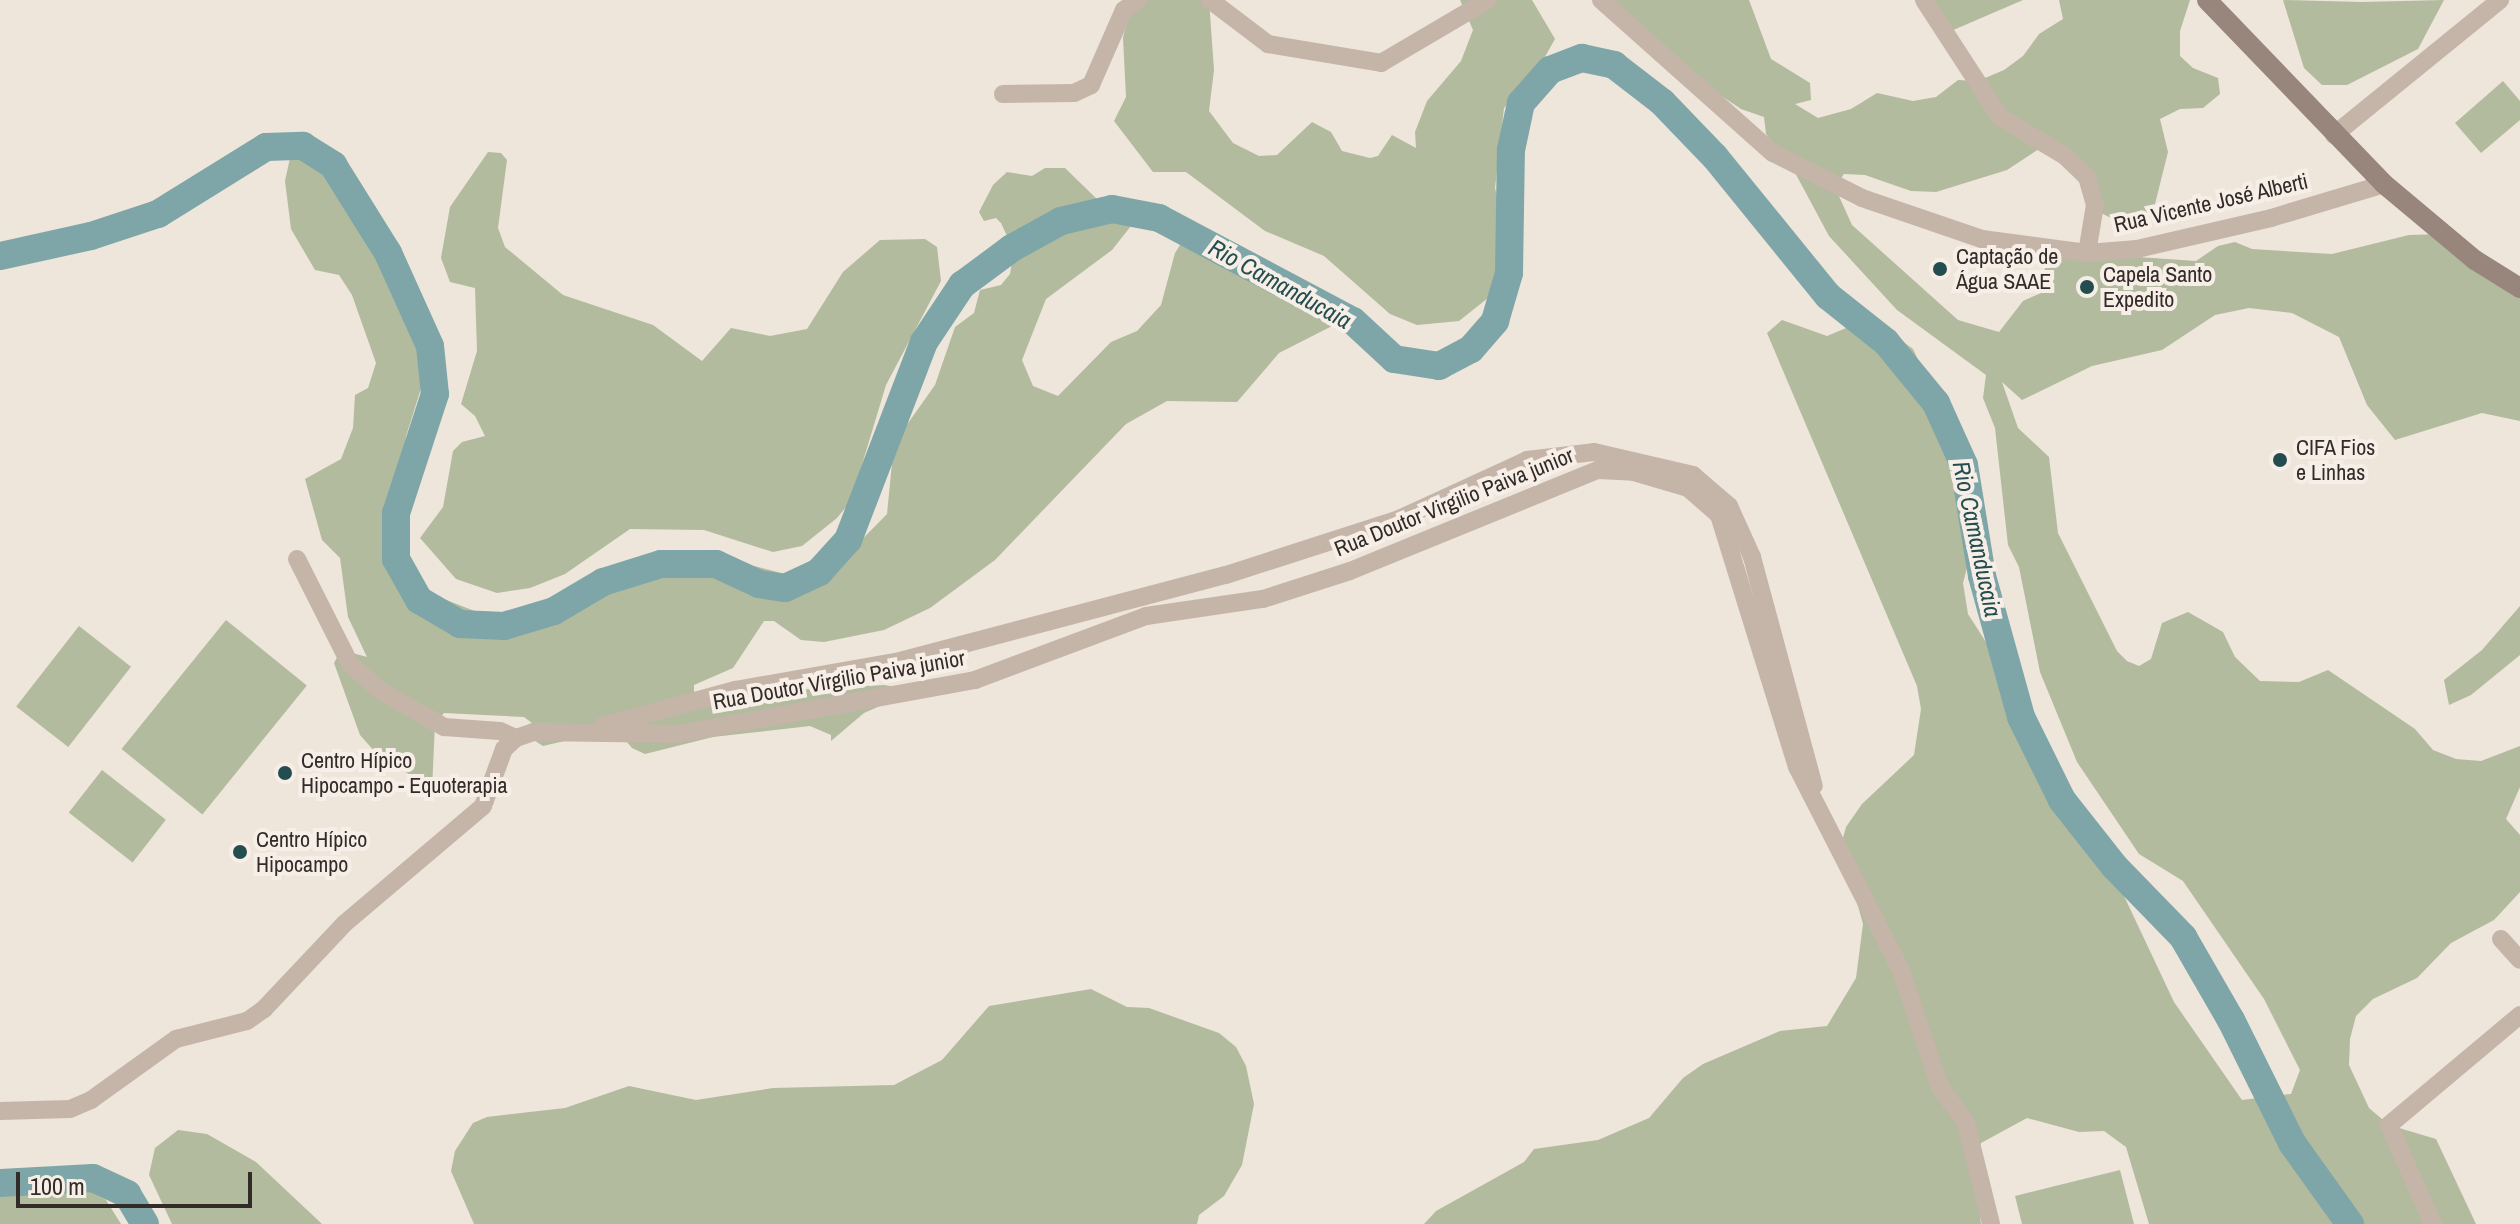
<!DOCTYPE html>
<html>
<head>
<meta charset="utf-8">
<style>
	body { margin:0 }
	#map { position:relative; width:2520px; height:1224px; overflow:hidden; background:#eee5db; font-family:"Archivo Narrow",sans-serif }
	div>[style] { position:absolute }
	.green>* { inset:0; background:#b2bb9d; transform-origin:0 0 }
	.river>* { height:28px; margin:-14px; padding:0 14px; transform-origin:14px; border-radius:14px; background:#7ea6a8 }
	.street>* { height:18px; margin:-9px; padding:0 9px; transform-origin:9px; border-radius:9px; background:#c5b5a9 }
	.secondary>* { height:20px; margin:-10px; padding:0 10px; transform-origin:10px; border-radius:10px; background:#98857b }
	.dots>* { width:22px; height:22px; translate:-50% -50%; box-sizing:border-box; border:4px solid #f7efe7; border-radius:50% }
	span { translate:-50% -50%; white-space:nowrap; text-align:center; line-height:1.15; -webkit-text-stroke:8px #f7efe7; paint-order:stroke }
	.street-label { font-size:22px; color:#332b28 }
	.poi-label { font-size:22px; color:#332b28 }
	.left { translate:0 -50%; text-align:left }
	.water-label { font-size:24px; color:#234d4f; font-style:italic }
	.scale { position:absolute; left:16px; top:1172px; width:236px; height:36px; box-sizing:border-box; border:4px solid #332b28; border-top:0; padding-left:10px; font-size:24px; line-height:28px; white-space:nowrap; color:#332b28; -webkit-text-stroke:6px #f7efe7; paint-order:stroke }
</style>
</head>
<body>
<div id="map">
	<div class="green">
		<div style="clip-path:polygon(1142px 0,1209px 0,1214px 70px,1209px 111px,1233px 143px,1259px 156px,1277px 155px,1312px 122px,1331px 132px,1342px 151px,1370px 158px,1378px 156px,1392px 135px,1416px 148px,1415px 132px,1427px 101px,1461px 61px,1473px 30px,1460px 0,1532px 0,1555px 39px,1538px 69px,1504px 108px,1495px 188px,1513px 262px,1503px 286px,1459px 321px,1417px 325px,1390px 314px,1324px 256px,1265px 231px,1186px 172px,1153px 172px,1114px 121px,1126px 97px,1123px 38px,1128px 16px)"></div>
		<div style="clip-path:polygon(1600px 0,1749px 0,1771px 59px,1810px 83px,1811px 100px,1795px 104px,1818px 118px,1851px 109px,1877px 93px,1913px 101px,1936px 97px,1958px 80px,1978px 81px,2004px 70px,2023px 56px,2039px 34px,2063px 19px,2059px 0,2190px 0,2180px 31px,2180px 56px,2193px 68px,2218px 78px,2220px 94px,2203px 108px,2180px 109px,2160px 119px,2168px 152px,2155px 204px,2136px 224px,2125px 225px,2101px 213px,2089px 180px,2039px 149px,2007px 170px,1936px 192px,1911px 191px,1865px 175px,1844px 174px,1839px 181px,1838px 194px,1852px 225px,1958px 320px,1999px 332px,2023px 301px,2041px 293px,2045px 268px,2066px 252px,2196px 261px,2218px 246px,2235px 242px,2252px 249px,2332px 254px,2409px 235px,2445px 234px,2520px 286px,2520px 421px,2482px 413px,2395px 440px,2367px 405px,2339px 337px,2292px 313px,2249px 308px,2215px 315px,2162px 350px,2092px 366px,2022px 400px,2002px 382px,2018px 428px,2049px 457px,2058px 533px,2117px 651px,2127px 661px,2139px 666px,2151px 659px,2162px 623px,2188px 612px,2223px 632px,2235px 657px,2260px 681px,2299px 682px,2328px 670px,2415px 729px,2433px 750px,2456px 759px,2481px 761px,2520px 746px,2520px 787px,2506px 819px,2520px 835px,2520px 892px,2494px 920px,2451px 943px,2417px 978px,2373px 999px,2356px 1016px,2350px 1039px,2349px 1065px,2369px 1108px,2389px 1125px,2436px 1139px,2476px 1224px,2149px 1224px,2126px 1147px,2104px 1131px,2079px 1132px,2027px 1118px,1981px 1143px,1974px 1172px,1981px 1224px,1424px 1224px,1436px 1211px,1524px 1162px,1534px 1149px,1598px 1140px,1649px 1118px,1683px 1078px,1703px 1064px,1780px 1031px,1827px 1026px,1856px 978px,1863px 924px,1841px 845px,1846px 827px,1862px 804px,1914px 755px,1921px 709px,1917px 686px,1767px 333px,1782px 320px,1827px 336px,1870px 318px,1913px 349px,1940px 407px,1954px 466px,1961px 473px,1973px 470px,1980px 486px,1981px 514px,1963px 583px,1968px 614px,2007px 675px,2075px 820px,2116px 879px,2174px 1002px,2242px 1100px,2291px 1094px,2300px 1070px,2264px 999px,2183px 881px,2139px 854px,2077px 762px,2040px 672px,2019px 567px,2008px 545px,1995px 428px,1983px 398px,1986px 375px,1897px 310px,1829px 236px,1792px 167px,1766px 134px,1764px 117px,1741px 109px,1707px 86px)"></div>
		<div style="clip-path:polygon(1934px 0,2023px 0,1951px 31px)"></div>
		<div style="clip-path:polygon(2283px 0,2362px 2px,2444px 0,2418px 49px,2347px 85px,2322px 85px,2304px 68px)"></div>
		<div style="clip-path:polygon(2503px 81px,2520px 101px,2520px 120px,2481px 153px,2455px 123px)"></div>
		<div style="clip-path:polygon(488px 152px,501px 153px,507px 160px,498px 228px,505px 247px,563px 295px,653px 325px,702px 361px,731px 328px,770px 336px,807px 329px,843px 272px,880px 240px,925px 239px,937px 247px,941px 281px,886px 385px,851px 501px,837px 518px,802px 546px,773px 552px,704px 530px,630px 529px,565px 574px,530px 588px,497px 593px,456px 579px,420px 538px,443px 507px,453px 451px,462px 442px,485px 436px,475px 416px,461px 404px,477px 351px,475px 288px,450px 282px,441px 258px,450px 207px)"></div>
		<div style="clip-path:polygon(305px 156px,330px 171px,359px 206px,389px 257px,412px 312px,425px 376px,406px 436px,396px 518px,407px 572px,421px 590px,482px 614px,542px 615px,608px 586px,663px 577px,705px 562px,734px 561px,801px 578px,834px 568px,887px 514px,894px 443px,935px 385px,955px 327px,974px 313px,980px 290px,1001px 285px,1010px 274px,1014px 251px,1001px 223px,996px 218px,984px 221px,979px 212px,993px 185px,1007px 172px,1032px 176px,1045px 168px,1065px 168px,1102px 204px,1142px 212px,1112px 250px,1046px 299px,1022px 360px,1033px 386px,1058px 396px,1111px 342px,1137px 331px,1161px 305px,1175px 253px,1192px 226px,1216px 235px,1329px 305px,1336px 324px,1279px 353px,1237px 402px,1167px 401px,1126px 424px,995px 560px,930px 608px,884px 630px,824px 642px,801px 640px,774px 621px,764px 621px,733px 668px,694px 685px,694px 695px,701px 701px,738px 706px,794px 690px,884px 685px,905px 689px,907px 694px,864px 713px,831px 741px,831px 735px,810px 726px,713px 737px,645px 754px,632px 748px,616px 729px,543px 746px,532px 739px,532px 723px,524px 717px,444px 713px,435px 724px,432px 789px,376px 753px,360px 735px,334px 663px,341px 650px,367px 657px,348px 617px,340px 558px,322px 540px,305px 479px,341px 459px,353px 428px,355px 395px,368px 388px,376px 363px,352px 295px,339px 275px,315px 270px,291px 229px,285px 181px,290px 158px)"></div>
		<div style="clip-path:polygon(2520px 606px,2520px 655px,2471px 695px,2449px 705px,2444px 680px,2482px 650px)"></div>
		<div style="left:226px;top:620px;width:104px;height:166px;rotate:39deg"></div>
		<div style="left:79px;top:626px;width:66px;height:102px;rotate:38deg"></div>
		<div style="left:102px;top:770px;width:81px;height:54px;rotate:38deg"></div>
		<div style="clip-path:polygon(1091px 989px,1127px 1007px,1149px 1008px,1219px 1033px,1236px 1047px,1246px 1066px,1254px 1104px,1242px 1165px,1224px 1196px,1199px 1215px,1197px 1224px,474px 1224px,451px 1171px,455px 1151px,473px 1123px,487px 1117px,565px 1108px,629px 1086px,696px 1100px,773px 1088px,894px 1085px,942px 1060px,989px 1006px)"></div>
		<div style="clip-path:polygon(178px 1130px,207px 1134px,256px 1162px,322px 1224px,172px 1224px,149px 1175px,155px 1148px)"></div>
		<div style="clip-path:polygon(2120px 1170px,2134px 1224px,2022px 1224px,2015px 1196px)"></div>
		<div style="clip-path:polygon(62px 1182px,75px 1183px,106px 1200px,121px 1224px,0 1224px,0 1190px)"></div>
	</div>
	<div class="river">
		<div style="left:0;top:256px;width:93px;rotate:-12.4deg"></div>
		<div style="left:91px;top:236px;width:71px;rotate:-18.2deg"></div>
		<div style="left:158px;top:214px;width:127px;rotate:-31.8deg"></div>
		<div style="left:266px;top:147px;width:37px;rotate:-2deg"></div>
		<div style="left:303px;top:146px;width:36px;rotate:32deg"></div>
		<div style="left:333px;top:165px;width:104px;rotate:58deg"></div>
		<div style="left:388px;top:253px;width:102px;rotate:65.7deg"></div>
		<div style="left:430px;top:346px;width:48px;rotate:84.1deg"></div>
		<div style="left:435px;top:394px;width:125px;rotate:108.1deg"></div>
		<div style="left:396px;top:513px;width:46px;rotate:90deg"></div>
		<div style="left:396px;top:559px;width:47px;rotate:60.7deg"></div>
		<div style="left:419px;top:600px;width:48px;rotate:30.3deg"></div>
		<div style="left:460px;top:624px;width:44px;rotate:2.6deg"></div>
		<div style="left:504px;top:626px;width:52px;rotate:-16.7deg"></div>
		<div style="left:554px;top:611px;width:57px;rotate:-30.6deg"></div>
		<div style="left:603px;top:582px;width:61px;rotate:-17.2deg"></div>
		<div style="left:661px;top:564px;width:55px"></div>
		<div style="left:716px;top:564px;width:47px;rotate:24.9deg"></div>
		<div style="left:759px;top:584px;width:26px;rotate:9deg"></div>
		<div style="left:785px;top:588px;width:38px;rotate:-25deg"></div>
		<div style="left:819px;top:572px;width:43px;rotate:-47.8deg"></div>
		<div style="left:848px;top:540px;width:212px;rotate:-69deg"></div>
		<div style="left:924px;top:342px;width:69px;rotate:-56.3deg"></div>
		<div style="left:962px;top:285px;width:62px;rotate:-36.5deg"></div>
		<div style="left:1012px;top:248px;width:56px;rotate:-28.9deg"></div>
		<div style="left:1061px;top:221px;width:52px;rotate:-13.2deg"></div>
		<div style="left:1112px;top:209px;width:48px;rotate:10.8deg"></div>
		<div style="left:1159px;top:218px;width:220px;rotate:28deg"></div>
		<div style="left:1353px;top:321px;width:56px;rotate:42.8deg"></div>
		<div style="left:1394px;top:359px;width:46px;rotate:8.8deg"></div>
		<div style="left:1439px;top:366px;width:36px;rotate:-28deg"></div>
		<div style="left:1471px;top:349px;width:37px;rotate:-49deg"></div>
		<div style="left:1495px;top:321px;width:50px;rotate:-73.7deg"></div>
		<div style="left:1509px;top:273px;width:123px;rotate:-89.1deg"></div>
		<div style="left:1511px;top:150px;width:48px;rotate:-78deg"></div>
		<div style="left:1521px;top:103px;width:44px;rotate:-48.7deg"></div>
		<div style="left:1550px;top:70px;width:34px;rotate:-21deg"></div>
		<div style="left:1582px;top:58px;width:33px;rotate:12deg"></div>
		<div style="left:1614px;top:65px;width:61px;rotate:37.6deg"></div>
		<div style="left:1662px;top:102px;width:76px;rotate:46.1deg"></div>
		<div style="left:1715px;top:157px;width:179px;rotate:50.9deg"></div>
		<div style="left:1828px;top:296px;width:74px;rotate:38.4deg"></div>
		<div style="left:1886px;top:342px;width:79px;rotate:50.7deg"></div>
		<div style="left:1936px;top:403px;width:68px;rotate:65.7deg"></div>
		<div style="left:1964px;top:465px;width:112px;rotate:80.8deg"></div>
		<div style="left:1982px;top:576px;width:146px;rotate:74.5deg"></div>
		<div style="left:2021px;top:717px;width:93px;rotate:63.7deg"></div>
		<div style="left:2062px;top:800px;width:85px;rotate:51.7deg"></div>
		<div style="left:2115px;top:867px;width:98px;rotate:45.8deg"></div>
		<div style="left:2183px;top:937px;width:96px;rotate:60deg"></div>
		<div style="left:2231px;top:1020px;width:137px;rotate:63.6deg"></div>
		<div style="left:2292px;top:1143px;width:100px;rotate:54.4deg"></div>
		<div style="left:0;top:1183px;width:93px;rotate:-3.1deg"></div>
		<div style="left:93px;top:1178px;width:38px;rotate:25deg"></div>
		<div style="left:127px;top:1194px;width:35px;rotate:59deg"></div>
	</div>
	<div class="street">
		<div style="left:1210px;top:0;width:73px;rotate:37.2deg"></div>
		<div style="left:1268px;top:44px;width:115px;rotate:9.5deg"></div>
		<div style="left:1381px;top:63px;width:124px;rotate:-30.5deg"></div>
		<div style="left:1601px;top:0;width:230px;rotate:41.7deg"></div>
		<div style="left:1773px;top:153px;width:100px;rotate:26.8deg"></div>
		<div style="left:1862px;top:198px;width:127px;rotate:18.9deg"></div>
		<div style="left:1982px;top:239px;width:106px;rotate:7.6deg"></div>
		<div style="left:2087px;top:253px;width:50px;rotate:-4.6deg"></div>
		<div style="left:2137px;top:249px;width:138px;rotate:-13deg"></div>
		<div style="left:2271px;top:218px;width:118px;rotate:-16.7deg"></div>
		<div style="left:1924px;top:0;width:140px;rotate:57deg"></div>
		<div style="left:2000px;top:117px;width:76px;rotate:31deg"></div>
		<div style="left:2065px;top:156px;width:30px;rotate:44deg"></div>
		<div style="left:2087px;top:177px;width:29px;rotate:74deg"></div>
		<div style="left:2095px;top:205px;width:49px;rotate:99.5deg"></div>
		<div style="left:1003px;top:94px;width:71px;rotate:-0.8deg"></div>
		<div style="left:1074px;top:93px;width:19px;rotate:-25deg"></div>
		<div style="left:1091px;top:85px;width:82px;rotate:-66.3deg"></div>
		<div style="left:1124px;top:10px;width:17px;rotate:-36deg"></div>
		<div style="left:2334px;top:135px;width:214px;rotate:-39.1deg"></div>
		<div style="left:297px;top:559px;width:118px;rotate:63.2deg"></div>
		<div style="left:350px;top:664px;width:41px;rotate:41.1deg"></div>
		<div style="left:381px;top:691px;width:73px;rotate:29.7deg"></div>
		<div style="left:444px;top:727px;width:56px;rotate:4.1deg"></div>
		<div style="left:500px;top:731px;width:17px;rotate:24deg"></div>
		<div style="left:603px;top:726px;width:137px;rotate:-15.3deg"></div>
		<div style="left:735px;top:690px;width:163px;rotate:-9.9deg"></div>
		<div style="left:896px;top:662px;width:341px;rotate:-14.8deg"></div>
		<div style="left:1226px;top:575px;width:182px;rotate:-17.9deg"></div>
		<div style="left:1399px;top:519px;width:141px;rotate:-24.7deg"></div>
		<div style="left:1527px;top:460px;width:67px;rotate:-6.8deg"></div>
		<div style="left:1594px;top:452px;width:102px;rotate:13.1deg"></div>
		<div style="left:1693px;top:475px;width:48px;rotate:40.7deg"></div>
		<div style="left:1729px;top:506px;width:56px;rotate:65.7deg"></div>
		<div style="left:1752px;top:557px;width:237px;rotate:74.9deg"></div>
		<div style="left:2501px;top:939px;width:28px;rotate:48deg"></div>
		<div style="left:0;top:1111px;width:70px;rotate:-1.6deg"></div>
		<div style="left:70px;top:1109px;width:23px;rotate:-23deg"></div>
		<div style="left:91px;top:1100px;width:105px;rotate:-35.7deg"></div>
		<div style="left:176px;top:1039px;width:73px;rotate:-14.2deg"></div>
		<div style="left:247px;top:1021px;width:21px;rotate:-35deg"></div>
		<div style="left:264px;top:1009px;width:117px;rotate:-46.7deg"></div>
		<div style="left:344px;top:924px;width:182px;rotate:-40.3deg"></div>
		<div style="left:483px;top:806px;width:61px;rotate:-69.8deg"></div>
		<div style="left:504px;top:749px;width:16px;rotate:-43deg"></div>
		<div style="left:516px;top:738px;width:18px;rotate:-19deg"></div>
		<div style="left:533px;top:732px;width:145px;rotate:0.8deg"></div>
		<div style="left:678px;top:734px;width:302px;rotate:-10.3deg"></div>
		<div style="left:975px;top:680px;width:183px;rotate:-20.5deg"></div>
		<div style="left:1146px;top:616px;width:118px;rotate:-8.3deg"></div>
		<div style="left:1263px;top:599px;width:91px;rotate:-17.8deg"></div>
		<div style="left:1350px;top:571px;width:268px;rotate:-22.2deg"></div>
		<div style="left:1598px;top:470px;width:36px;rotate:3deg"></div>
		<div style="left:1634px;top:472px;width:56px;rotate:16.5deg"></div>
		<div style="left:1688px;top:488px;width:41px;rotate:41.1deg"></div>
		<div style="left:1719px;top:515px;width:264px;rotate:72.8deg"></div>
		<div style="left:1797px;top:767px;width:228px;rotate:62.9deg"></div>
		<div style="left:1901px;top:970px;width:123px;rotate:71.6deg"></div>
		<div style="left:1940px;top:1087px;width:44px;rotate:54.2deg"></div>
		<div style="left:1966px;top:1123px;width:104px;rotate:76.1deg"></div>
		<div style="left:2433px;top:1224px;width:108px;rotate:-114deg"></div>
		<div style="left:2389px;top:1125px;width:171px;rotate:-40deg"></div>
	</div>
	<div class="secondary">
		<div style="left:2207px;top:0;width:255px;rotate:46.1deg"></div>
		<div style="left:2384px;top:184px;width:119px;rotate:39.9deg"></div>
		<div style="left:2475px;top:260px;width:53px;rotate:31.9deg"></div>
	</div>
	<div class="dots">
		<div style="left:1940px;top:269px;background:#234d4f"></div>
		<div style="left:2087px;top:287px;background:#234d4f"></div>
		<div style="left:2280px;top:460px;background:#234d4f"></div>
		<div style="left:285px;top:773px;background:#234d4f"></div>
		<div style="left:240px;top:852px;background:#234d4f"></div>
	</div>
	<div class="street-label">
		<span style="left:2211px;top:203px;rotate:-13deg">Rua Vicente José Alberti</span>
		<span style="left:1454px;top:502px;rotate:-22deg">Rua Doutor Virgilio Paiva junior</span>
		<span style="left:839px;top:680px;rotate:-10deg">Rua Doutor Virgilio Paiva junior</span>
	</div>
	<div class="poi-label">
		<span class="left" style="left:1956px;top:269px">Captação de<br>Água SAAE</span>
		<span class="left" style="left:2103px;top:287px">Capela Santo<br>Expedito</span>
		<span class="left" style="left:2296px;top:460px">CIFA Fios<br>e Linhas</span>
		<span class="left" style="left:301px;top:773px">Centro Hípico<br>Hipocampo - Equoterapia</span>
		<span class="left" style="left:256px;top:852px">Centro Hípico<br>Hipocampo</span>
	</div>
	<div class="water-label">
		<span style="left:1280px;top:284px;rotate:29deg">Rio Camanducaia</span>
		<span style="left:1977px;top:539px;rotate:78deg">Rio Camanducaia</span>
	</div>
	<div class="scale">100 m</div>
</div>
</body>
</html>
